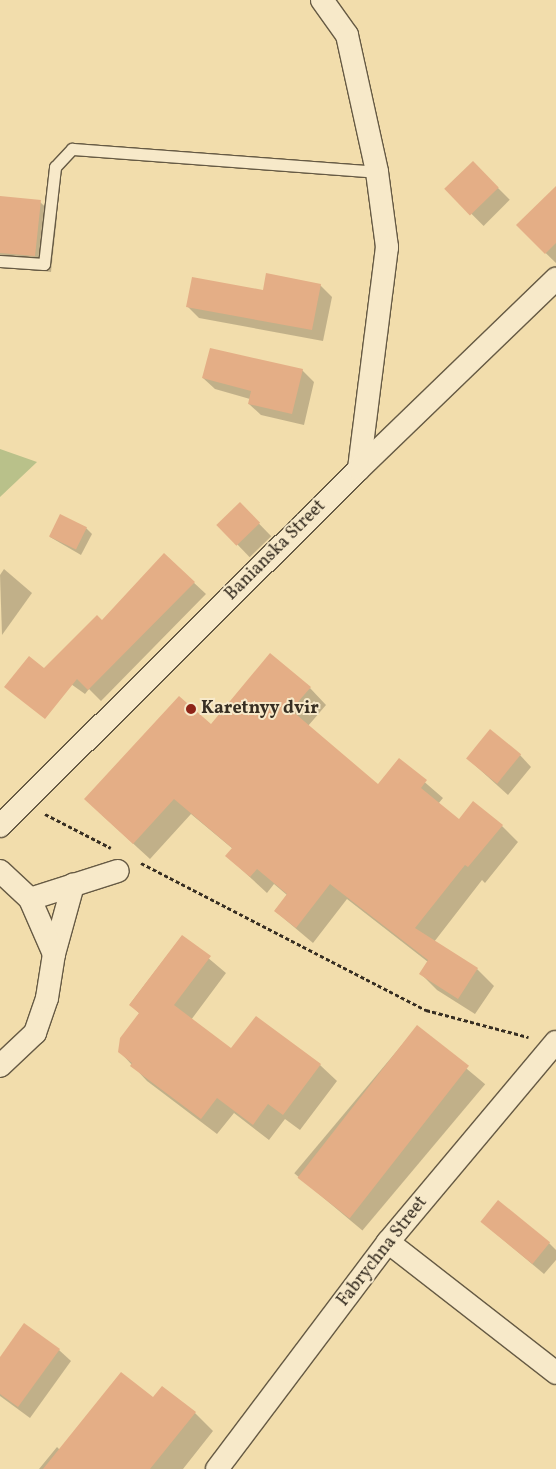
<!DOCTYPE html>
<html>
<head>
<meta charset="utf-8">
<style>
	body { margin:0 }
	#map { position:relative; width:556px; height:1469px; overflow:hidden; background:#f2ddac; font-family:Vollkorn,serif }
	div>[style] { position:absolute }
	.green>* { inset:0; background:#b9c18a }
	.shadow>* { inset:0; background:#0003; transform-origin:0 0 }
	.building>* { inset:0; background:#e4ae86; transform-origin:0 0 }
	.path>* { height:3px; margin-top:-1.5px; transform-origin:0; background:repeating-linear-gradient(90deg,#372e22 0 4px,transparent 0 6.5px) }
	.roads { filter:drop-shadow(1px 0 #665a44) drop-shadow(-1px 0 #665a44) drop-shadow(0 1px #665a44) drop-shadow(0 -1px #665a44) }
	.lane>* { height:11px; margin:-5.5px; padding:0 5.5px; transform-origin:5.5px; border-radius:5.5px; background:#f7e9c9 }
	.street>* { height:22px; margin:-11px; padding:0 11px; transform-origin:11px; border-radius:11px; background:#f7e9c9 }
	.dots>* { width:14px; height:14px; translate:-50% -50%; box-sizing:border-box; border:2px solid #f7e9c9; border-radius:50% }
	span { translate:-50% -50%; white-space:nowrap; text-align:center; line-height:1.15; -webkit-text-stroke:4px #f7e9c9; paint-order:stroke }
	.street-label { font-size:18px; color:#372e22 }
	.poi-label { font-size:18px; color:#372e22; font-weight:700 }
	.left { translate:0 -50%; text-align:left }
</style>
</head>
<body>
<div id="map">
	<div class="green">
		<div style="clip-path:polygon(0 449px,37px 462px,0 497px)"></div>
	</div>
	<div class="shadow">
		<div style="left:473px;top:163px;width:52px;height:37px;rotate:45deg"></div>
		<div style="clip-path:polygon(556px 188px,556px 263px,529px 237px)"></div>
		<div style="clip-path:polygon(0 198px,40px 202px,57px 218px,51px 272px,0 267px)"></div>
		<div style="clip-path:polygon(320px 285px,332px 297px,323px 341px,199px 318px,187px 306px)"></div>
		<div style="clip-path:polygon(302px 370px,314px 382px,304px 425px,261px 415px,249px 404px,250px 399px,215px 389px,203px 378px)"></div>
		<div style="left:240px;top:504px;width:45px;height:30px;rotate:46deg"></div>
		<div style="clip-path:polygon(86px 528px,92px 534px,81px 555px,50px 537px)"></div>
		<div style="clip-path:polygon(164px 555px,206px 594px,101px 701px,89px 689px,85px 694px,61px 677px,102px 622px)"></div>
		<div style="clip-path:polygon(4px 569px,32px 593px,2px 635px,0 575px)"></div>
		<div style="clip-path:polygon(310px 688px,326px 705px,308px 726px,379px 786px,399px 760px,443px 798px,438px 804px,459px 820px,502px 826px,518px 842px,485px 883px,482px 880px,434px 942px,477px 969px,494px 986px,475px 1014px,437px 990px,421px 974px,428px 962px,347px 899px,313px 943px,275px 911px,287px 895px,274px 884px,267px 893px,227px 856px,233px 849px,191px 814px,150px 859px,102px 815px,211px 725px)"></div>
		<div style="clip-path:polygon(520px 755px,531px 767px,508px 795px,467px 758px)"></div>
		<div style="clip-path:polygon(182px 936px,226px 973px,191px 1020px,231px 1050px,256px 1017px,320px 1065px,337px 1081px,300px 1130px,285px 1119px,269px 1140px,234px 1113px,217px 1134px,147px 1081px,119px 1051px,140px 1014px,130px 1004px)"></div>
		<div style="left:417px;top:1027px;width:89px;height:191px;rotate:40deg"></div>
		<div style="clip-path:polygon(482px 1222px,549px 1243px,556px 1250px,556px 1260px,544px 1274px)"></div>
		<div style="clip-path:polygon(59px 1350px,71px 1361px,30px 1418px,0 1396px,0 1359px)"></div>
		<div style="clip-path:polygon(153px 1399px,195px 1413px,213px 1431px,183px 1469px,39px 1469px,57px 1447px,60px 1450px)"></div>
	</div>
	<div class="building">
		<div style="left:473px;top:161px;width:37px;height:40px;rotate:46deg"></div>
		<div style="clip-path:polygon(556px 186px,556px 243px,545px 254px,516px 225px)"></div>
		<div style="clip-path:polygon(0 196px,41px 200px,35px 256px,0 253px)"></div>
		<div style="clip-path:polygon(266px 273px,321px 284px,312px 330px,186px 307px,192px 277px,263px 290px)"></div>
		<div style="clip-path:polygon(210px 348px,303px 369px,292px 414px,248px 404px,251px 391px,202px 378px)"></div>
		<div style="left:240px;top:502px;width:29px;height:33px;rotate:46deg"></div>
		<div style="left:60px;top:514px;width:30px;height:25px;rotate:26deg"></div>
		<div style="clip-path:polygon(164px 553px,195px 582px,88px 690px,77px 679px,45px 719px,4px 687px,29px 656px,44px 668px,97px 615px,102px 620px)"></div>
		<div style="clip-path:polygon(270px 653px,311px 687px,291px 710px,378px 784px,399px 758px,427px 780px,421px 788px,459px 819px,473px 801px,503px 825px,468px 867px,465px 865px,415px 928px,478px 968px,458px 999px,419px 974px,428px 960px,330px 884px,296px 928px,274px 911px,287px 894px,257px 869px,250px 877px,225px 856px,232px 848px,174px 799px,133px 844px,84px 799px,179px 696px,211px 724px)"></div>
		<div style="left:490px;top:729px;width:40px;height:38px;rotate:39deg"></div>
		<div style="clip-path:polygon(182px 935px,211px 956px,174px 1005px,231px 1048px,256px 1016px,321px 1064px,283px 1115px,268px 1104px,253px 1125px,217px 1098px,201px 1119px,130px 1066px,132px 1063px,118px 1052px,120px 1038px,139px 1013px,129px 1005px)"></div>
		<div style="left:417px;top:1025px;width:66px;height:194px;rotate:38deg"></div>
		<div style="left:498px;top:1200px;width:67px;height:28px;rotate:39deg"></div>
		<div style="clip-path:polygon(24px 1323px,60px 1349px,18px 1407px,0 1394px,0 1357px)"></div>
		<div style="clip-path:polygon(121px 1372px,153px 1397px,162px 1386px,196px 1412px,150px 1469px,43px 1469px)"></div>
	</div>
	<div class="path">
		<div style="left:45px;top:814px;width:74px;rotate:27.3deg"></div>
		<div style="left:141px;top:863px;width:321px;rotate:27.3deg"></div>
		<div style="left:426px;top:1010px;width:106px;rotate:14.8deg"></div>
	</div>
	<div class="roads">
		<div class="lane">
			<div style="left:0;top:261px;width:44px;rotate:3.9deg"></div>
			<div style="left:44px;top:264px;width:98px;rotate:-83.5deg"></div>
			<div style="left:55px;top:167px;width:25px;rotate:-47deg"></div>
			<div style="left:72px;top:149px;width:306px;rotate:4.3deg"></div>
		</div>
		<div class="street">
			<div style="left:322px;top:0;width:43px;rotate:54.5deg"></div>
			<div style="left:347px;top:35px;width:140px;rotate:77.6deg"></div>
			<div style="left:377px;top:172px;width:76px;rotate:82.4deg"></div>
			<div style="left:387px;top:247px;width:224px;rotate:97.2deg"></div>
			<div style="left:0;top:826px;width:506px;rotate:-44.84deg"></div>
			<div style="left:359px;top:469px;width:274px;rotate:-44deg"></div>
			<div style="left:0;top:871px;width:41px;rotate:43deg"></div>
			<div style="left:30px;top:899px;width:92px;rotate:-17.7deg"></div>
			<div style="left:54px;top:954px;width:72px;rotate:-74.6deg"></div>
			<div style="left:0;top:1066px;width:48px;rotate:-43.3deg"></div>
			<div style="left:35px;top:1033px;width:37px;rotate:-71deg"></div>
			<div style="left:47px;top:998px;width:45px;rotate:-81deg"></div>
			<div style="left:54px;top:954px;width:60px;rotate:-113.6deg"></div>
			<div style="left:388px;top:1242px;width:213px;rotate:37.9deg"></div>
			<div style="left:217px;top:1469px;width:284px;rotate:-53deg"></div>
			<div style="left:388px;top:1242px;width:261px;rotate:-50deg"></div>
		</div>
	</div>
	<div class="dots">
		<div style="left:191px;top:709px;background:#8f2418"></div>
	</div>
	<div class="street-label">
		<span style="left:276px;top:551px;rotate:-45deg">Banianska Street</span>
		<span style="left:383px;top:1252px;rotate:-52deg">Fabrychna Street</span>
	</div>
	<div class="poi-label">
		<span class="left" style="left:201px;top:709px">Karetnyy dvir</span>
	</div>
</div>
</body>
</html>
